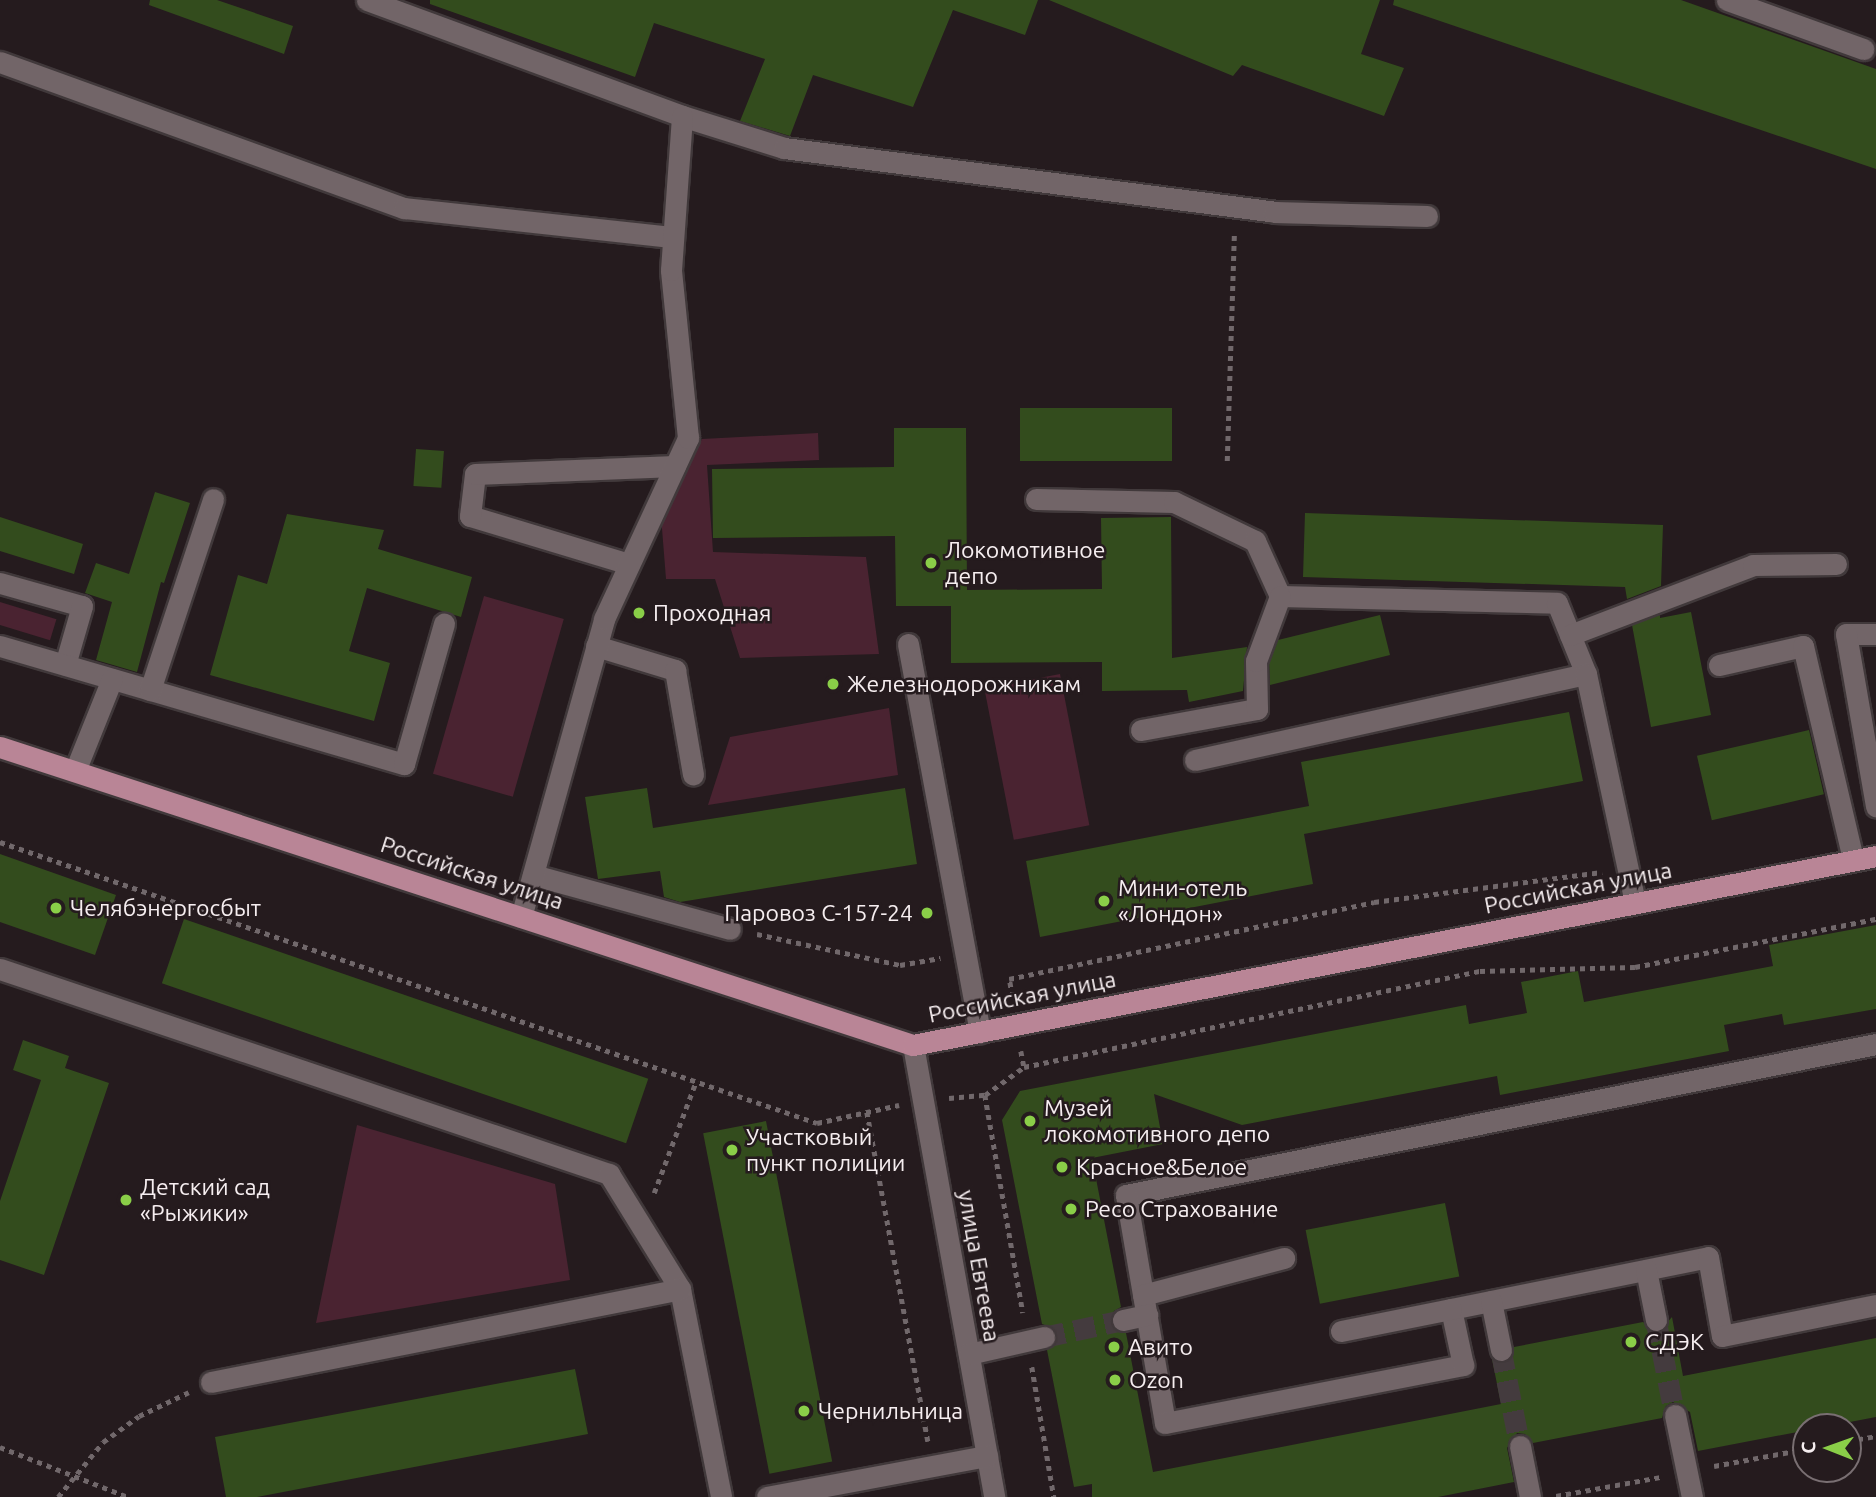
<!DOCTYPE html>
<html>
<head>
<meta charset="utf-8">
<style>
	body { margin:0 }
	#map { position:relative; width:1876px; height:1497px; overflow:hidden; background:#251b1e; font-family:Ubuntu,sans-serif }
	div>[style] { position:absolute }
	.green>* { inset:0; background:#4a2331; transform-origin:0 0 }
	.building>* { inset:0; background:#334c1d; transform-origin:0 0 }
	.minor-tunnel>* { height:21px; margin-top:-10.5px; transform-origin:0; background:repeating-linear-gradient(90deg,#443b3e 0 21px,transparent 0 31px) }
	.path>* { height:4.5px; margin-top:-2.25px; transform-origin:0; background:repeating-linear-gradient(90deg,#71686b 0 5px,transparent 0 10px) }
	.roads { filter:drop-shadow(2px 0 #41393b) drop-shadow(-2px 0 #41393b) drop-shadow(0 2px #41393b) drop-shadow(0 -2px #41393b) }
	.minor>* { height:21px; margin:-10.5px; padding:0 10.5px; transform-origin:10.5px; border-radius:10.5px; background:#726568 }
	.major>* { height:21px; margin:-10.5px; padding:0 10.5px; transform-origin:10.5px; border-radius:10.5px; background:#b98596 }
	.dots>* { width:19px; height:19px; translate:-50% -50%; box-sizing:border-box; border:4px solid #251b1e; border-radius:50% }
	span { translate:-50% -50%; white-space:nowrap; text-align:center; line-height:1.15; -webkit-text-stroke:5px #251b1e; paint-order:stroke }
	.poi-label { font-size:23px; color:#f6eef0 }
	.left { translate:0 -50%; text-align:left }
	.right { translate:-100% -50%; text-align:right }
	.street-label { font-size:23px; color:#f6eef0 }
	.north { position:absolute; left:1792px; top:1413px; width:70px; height:70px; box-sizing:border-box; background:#251b1e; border:2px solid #796f72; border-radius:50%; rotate:271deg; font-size:19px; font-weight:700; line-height:28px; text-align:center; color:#f6eef0 }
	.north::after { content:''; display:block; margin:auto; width:24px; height:32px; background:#8ace48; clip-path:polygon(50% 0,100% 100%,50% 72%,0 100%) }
</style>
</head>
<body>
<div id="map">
	<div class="green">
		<div style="clip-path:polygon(818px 433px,819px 460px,707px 465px,713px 552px,866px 557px,879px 654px,740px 658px,715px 579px,666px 579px,661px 516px,702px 439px)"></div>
		<div style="left:484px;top:596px;width:83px;height:185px;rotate:16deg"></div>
		<div style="left:0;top:602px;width:59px;height:22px;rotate:17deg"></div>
		<div style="left:1060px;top:674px;width:154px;height:77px;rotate:79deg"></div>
		<div style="clip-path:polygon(889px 708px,898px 775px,708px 805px,730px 737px)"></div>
		<div style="clip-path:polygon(357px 1125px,555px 1184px,570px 1280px,316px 1323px)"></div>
	</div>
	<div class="building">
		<div style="clip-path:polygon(150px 0,217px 0,293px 26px,284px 54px,149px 5px)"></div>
		<div style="clip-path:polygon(430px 0,1038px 0,1025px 35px,953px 10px,913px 107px,813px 75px,790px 136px,740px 121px,765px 59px,654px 23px,635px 77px,430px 4px)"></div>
		<div style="clip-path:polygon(1049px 0,1380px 0,1361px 54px,1404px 68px,1384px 116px,1242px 65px,1233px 76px)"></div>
		<div style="clip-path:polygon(1394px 0,1681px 0,1876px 69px,1876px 169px,1393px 5px)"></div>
		<div style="left:1172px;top:408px;width:53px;height:152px;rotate:90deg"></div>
		<div style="clip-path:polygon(894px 428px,966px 428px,967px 590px,1102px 589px,1101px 518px,1171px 517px,1172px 658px,1247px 647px,1243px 691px,1189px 702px,1187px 690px,1102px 691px,1102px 662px,951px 663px,951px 606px,896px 606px,895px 536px,713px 538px,712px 469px,894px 467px)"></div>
		<div style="left:416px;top:449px;width:28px;height:37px;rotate:4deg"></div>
		<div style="clip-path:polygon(155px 492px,190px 503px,164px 583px,161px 582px,137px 672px,96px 660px,112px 602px,85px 593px,96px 563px,129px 574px)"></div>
		<div style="clip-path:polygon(1305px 513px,1663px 525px,1661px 586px,1627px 599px,1625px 587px,1303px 577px)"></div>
		<div style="clip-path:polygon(287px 514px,384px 530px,378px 549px,472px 577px,461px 617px,367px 588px,349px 651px,390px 663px,374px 721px,210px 675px,238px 575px,267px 584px)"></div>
		<div style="clip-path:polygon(0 517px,83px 544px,74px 574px,0 551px)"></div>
		<div style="clip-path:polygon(1691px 612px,1711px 715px,1651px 727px,1632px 625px,1660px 615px,1660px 618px)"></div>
		<div style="clip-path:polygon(1380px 615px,1390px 655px,1270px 685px,1269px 663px,1278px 640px)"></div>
		<div style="clip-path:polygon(1569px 712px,1583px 781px,1304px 834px,1313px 884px,1040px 937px,1026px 861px,1309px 806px,1301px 762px)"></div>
		<div style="left:1809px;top:730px;width:66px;height:115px;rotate:77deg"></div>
		<div style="clip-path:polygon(647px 788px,653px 828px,905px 788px,917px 864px,680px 902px,664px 897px,660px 871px,598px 879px,585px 797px)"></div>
		<div style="clip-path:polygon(0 854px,116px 895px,95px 955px,0 922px)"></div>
		<div style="left:184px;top:919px;width:491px;height:68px;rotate:19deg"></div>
		<div style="clip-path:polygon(1876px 925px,1876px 1009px,1784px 1025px,1782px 1014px,1724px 1025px,1729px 1051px,1500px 1095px,1497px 1076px,1242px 1125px,1154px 1094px,1163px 1144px,1092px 1158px,1121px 1307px,1114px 1311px,1110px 1322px,1114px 1329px,1126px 1333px,1153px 1472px,1501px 1404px,1492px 1359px,1509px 1360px,1514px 1347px,1643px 1322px,1658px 1333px,1672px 1317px,1683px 1376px,1876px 1338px,1876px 1417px,1698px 1451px,1690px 1412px,1673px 1402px,1666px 1406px,1662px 1418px,1533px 1443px,1525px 1434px,1517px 1433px,1507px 1448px,1514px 1482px,1438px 1497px,1092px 1497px,1092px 1484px,1074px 1487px,1047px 1350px,1057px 1335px,1053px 1328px,1042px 1324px,1002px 1120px,1020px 1091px,1466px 1005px,1469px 1024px,1527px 1013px,1521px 982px,1578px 971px,1584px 1002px,1773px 966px,1769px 945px)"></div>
		<div style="clip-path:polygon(23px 1040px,69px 1056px,65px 1068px,109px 1083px,44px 1275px,0 1260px,0 1201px,41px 1080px,13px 1070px)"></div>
		<div style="left:766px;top:1121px;width:347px;height:64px;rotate:79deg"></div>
		<div style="left:1445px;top:1203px;width:75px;height:142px;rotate:79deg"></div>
		<div style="clip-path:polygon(575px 1369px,588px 1434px,257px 1497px,226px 1497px,215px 1437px)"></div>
	</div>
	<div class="minor-tunnel">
		<div style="left:1656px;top:1320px;width:97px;rotate:78.7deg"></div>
		<div style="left:1044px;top:1337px;width:81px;rotate:-12.1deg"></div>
		<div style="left:1501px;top:1350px;width:98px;rotate:78.8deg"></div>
	</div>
	<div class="path">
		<div style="left:1227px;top:461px;width:226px;rotate:-88.2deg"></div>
		<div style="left:0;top:842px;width:864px;rotate:18.98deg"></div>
		<div style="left:817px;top:1123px;width:84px;rotate:-12.4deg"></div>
		<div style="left:757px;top:934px;width:146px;rotate:12.2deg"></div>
		<div style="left:900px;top:965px;width:41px;rotate:-9.9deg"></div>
		<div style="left:1012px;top:997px;width:18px;rotate:-99deg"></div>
		<div style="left:1009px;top:979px;width:373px;rotate:-11.9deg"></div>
		<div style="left:1374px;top:902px;width:230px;rotate:-7.5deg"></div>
		<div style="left:1021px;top:1051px;width:16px;rotate:79deg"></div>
		<div style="left:985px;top:1095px;width:221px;rotate:80.1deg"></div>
		<div style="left:949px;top:1098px;width:36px;rotate:-5deg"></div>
		<div style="left:985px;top:1095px;width:48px;rotate:-35.7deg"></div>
		<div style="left:1024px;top:1067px;width:466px;rotate:-11.9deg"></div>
		<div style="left:1480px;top:971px;width:155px;rotate:-1.5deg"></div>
		<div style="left:1635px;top:967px;width:246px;rotate:-11.3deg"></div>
		<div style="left:867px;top:1112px;width:335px;rotate:79.5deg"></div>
		<div style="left:654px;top:1193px;width:120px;rotate:-69.4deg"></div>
		<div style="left:1032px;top:1367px;width:132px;rotate:80.4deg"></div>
		<div style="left:1848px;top:1441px;width:28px;rotate:-10deg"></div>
		<div style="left:0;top:1447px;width:137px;rotate:21.3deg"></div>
		<div style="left:1714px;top:1466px;width:94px;rotate:-10.5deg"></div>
		<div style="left:1556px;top:1496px;width:107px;rotate:-10.3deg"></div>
		<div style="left:58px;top:1497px;width:71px;rotate:-50.7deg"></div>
		<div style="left:103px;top:1442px;width:44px;rotate:-35.8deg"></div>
		<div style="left:139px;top:1416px;width:55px;rotate:-25.6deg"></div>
	</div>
	<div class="roads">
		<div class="minor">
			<div style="left:367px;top:0;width:336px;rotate:20.2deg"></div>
			<div style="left:682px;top:116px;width:107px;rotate:17.4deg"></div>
			<div style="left:784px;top:148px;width:494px;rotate:7.4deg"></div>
			<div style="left:1274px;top:212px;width:153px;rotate:1.5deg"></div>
			<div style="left:1727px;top:0;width:145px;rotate:19.8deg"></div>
			<div style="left:0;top:62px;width:430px;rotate:19.9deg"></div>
			<div style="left:404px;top:208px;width:270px;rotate:6.2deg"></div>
			<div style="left:1036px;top:499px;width:138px;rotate:1.2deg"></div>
			<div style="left:1174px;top:502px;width:90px;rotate:25.7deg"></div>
			<div style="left:1255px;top:541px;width:60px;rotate:65.6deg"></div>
			<div style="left:1280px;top:596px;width:277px;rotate:1.4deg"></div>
			<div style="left:1557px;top:603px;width:77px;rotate:67.8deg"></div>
			<div style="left:629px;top:564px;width:166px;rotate:-163.2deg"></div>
			<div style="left:470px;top:516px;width:42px;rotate:-83.2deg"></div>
			<div style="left:475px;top:474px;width:200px;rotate:-2.3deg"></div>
			<div style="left:0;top:583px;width:85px;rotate:15.7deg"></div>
			<div style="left:82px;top:606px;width:61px;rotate:106.1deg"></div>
			<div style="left:1876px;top:634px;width:30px;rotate:180deg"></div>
			<div style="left:1846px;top:634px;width:175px;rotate:80.1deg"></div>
			<div style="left:1570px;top:635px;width:196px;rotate:-20.9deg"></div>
			<div style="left:1753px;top:565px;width:83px;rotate:-0.7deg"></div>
			<div style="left:908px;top:644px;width:395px;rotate:79.5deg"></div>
			<div style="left:0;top:646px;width:421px;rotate:16.3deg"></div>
			<div style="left:404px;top:764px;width:146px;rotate:-74.1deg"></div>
			<div style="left:596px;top:646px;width:83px;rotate:16.9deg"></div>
			<div style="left:675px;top:670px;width:106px;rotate:80.2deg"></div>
			<div style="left:1719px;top:665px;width:86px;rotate:-12.7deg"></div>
			<div style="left:1803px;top:646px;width:220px;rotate:76.8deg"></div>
			<div style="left:150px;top:690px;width:201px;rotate:-71.7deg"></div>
			<div style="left:1141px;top:730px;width:118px;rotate:-10.3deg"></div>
			<div style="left:1257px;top:709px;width:48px;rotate:-91.2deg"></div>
			<div style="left:1256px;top:661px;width:69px;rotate:-69.7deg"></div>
			<div style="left:1195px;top:760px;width:400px;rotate:-12.4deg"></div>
			<div style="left:1586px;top:674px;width:234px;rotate:77.9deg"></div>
			<div style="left:75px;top:771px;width:99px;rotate:-68.1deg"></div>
			<div style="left:533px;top:875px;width:204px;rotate:15.3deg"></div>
			<div style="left:521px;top:917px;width:309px;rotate:-74.4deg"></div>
			<div style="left:604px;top:619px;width:200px;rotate:-65.1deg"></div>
			<div style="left:688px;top:438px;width:169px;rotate:-95.8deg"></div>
			<div style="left:671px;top:270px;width:154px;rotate:-85.9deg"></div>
			<div style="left:0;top:969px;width:643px;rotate:18.6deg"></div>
			<div style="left:609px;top:1174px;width:135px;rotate:58.3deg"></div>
			<div style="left:680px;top:1289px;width:212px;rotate:78.8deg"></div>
			<div style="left:1876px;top:1044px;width:765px;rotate:168.62deg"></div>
			<div style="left:1126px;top:1195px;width:231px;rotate:80.3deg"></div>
			<div style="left:1165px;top:1423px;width:304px;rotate:-11deg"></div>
			<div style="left:1463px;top:1365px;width:57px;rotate:-102.1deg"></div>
			<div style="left:1451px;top:1309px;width:262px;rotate:-11.4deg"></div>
			<div style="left:1708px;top:1257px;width:80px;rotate:80deg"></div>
			<div style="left:1722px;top:1336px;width:157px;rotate:-11.4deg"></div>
			<div style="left:913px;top:1045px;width:459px;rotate:79.8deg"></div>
			<div style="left:1646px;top:1270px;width:51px;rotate:78.7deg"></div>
			<div style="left:1143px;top:1295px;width:146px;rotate:-14.7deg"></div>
			<div style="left:1491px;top:1301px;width:50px;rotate:78.5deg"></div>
			<div style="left:1123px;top:1320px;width:25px;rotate:-12deg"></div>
			<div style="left:1341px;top:1331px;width:112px;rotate:-11.3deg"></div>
			<div style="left:969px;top:1354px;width:77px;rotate:-12.8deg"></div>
			<div style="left:211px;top:1382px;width:478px;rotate:-11.2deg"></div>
			<div style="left:1675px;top:1415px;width:84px;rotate:78.3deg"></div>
			<div style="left:1520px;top:1446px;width:52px;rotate:78.9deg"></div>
			<div style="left:767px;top:1497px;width:224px;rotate:-10.6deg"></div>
		</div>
		<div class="major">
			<div style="left:0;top:747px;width:960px;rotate:18.08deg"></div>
			<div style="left:913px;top:1045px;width:981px;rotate:-11.1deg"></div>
		</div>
	</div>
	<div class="dots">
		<div style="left:931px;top:563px;background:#8ace48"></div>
		<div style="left:639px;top:613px;background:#8ace48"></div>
		<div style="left:833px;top:684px;background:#8ace48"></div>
		<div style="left:1104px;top:901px;background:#8ace48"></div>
		<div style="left:56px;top:908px;background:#8ace48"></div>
		<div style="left:927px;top:913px;background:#8ace48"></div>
		<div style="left:1030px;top:1121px;background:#8ace48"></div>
		<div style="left:732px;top:1150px;background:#8ace48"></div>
		<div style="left:1062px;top:1167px;background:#8ace48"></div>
		<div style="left:126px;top:1200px;background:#8ace48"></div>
		<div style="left:1071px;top:1209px;background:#8ace48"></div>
		<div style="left:1631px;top:1342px;background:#8ace48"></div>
		<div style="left:1114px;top:1347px;background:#8ace48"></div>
		<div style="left:1115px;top:1380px;background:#8ace48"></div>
		<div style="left:804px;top:1411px;background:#8ace48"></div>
	</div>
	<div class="poi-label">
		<span class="left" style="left:945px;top:563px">Локомотивное<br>депо</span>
		<span class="left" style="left:653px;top:613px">Проходная</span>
		<span class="left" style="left:847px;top:684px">Железнодорожникам</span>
		<span class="left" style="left:1118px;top:901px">Мини-отель<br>«Лондон»</span>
		<span class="left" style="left:70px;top:908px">Челябэнергосбыт</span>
		<span class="right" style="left:913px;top:913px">Паровоз С-157-24</span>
		<span class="left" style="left:1044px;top:1121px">Музей<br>локомотивного депо</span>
		<span class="left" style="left:746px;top:1150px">Участковый<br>пункт полиции</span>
		<span class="left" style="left:1076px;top:1167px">Красное&amp;Белое</span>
		<span class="left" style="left:140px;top:1200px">Детский сад<br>«Рыжики»</span>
		<span class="left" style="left:1085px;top:1209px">Ресо Страхование</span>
		<span class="left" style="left:1645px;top:1342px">СДЭК</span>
		<span class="left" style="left:1128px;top:1347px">Авито</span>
		<span class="left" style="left:1129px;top:1380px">Ozon</span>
		<span class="left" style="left:818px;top:1411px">Чернильница</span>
	</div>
	<div class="street-label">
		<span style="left:472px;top:873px;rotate:18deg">Российская улица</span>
		<span style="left:1578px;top:888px;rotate:-11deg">Российская улица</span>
		<span style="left:1022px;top:997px;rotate:-11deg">Российская улица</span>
		<span style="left:979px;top:1266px;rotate:80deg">улица Евтеева</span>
	</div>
	<div class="north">С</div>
</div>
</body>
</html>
